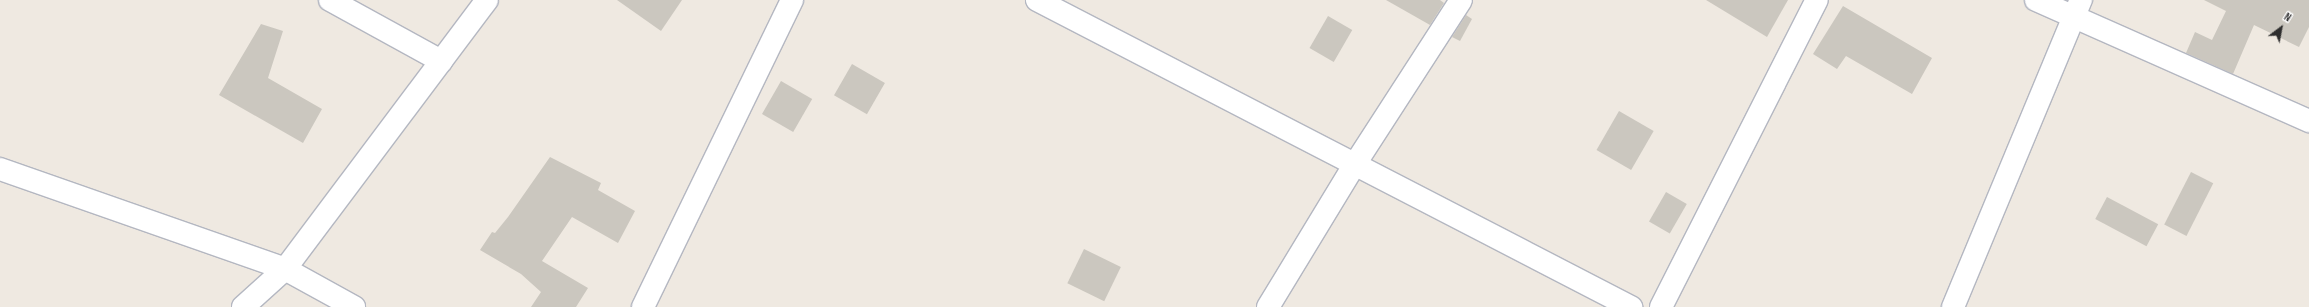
<!DOCTYPE html>
<html>
<head>
<meta charset="utf-8">
<style>
	body { margin:0 }
	#map { position:relative; width:2309px; height:307px; overflow:hidden; background:#efe9e1; font-family:"Sofia Sans Condensed",sans-serif }
	div>[style] { position:absolute }
	.building>* { inset:0; background:#cbc7bf; transform-origin:0 0 }
	.roads { filter:drop-shadow(1px 0 #b4b7c1) drop-shadow(-1px 0 #b4b7c1) drop-shadow(0 1px #b4b7c1) drop-shadow(0 -1px #b4b7c1) }
	.minor>* { height:22px; margin:-11px; padding:0 11px; transform-origin:11px; border-radius:11px; background:#fff }
	span { translate:-50% -50%; white-space:nowrap; text-align:center; line-height:1.15; -webkit-text-stroke:3px #fff; paint-order:stroke }
	.north { position:absolute; left:2261px; top:8px; width:40px; height:40px; -webkit-text-stroke:3px #fff; paint-order:stroke; rotate:32deg; font-size:11px; font-weight:700; line-height:16px; text-align:center; color:#2e2e2e }
	.north::after { content:''; display:block; margin:auto; width:14px; height:18px; background:#2e2e2e; clip-path:polygon(50% 0,100% 100%,50% 72%,0 100%) }
</style>
</head>
<body>
<div id="map">
	<div class="building">
		<div style="clip-path:polygon(617px 0,682px 0,661px 31px)"></div>
		<div style="clip-path:polygon(1386px 0,1440px 0,1444px 3px,1430px 25px)"></div>
		<div style="clip-path:polygon(1706px 0,1788px 0,1767px 37px)"></div>
		<div style="clip-path:polygon(2204px 0,2309px 0,2309px 27px,2299px 47px,2254px 25px,2233px 74px,2186px 53px,2195px 32px,2212px 40px,2226px 11px)"></div>
		<div style="clip-path:polygon(1843px 6px,1932px 58px,1912px 94px,1846px 56px,1837px 69px,1813px 54px)"></div>
		<div style="clip-path:polygon(1466px 15px,1472px 19px,1460px 41px,1452px 37px)"></div>
		<div style="left:1328px;top:16px;width:28px;height:37px;rotate:30deg"></div>
		<div style="clip-path:polygon(261px 24px,283px 31px,268px 78px,322px 109px,303px 143px,219px 95px)"></div>
		<div style="left:852px;top:64px;width:38px;height:36px;rotate:30deg"></div>
		<div style="left:781px;top:81px;width:36px;height:38px;rotate:30deg"></div>
		<div style="left:1619px;top:111px;width:40px;height:45px;rotate:30deg"></div>
		<div style="clip-path:polygon(550px 157px,601px 183px,598px 190px,635px 211px,618px 243px,572px 217px,542px 261px,588px 288px,576px 307px,531px 307px,541px 292px,521px 274px,480px 250px,492px 232px,495px 233px,508px 217px)"></div>
		<div style="left:2191px;top:172px;width:25px;height:59px;rotate:27deg"></div>
		<div style="left:1666px;top:192px;width:24px;height:34px;rotate:30deg"></div>
		<div style="left:2107px;top:197px;width:58px;height:25px;rotate:28deg"></div>
		<div style="left:1084px;top:249px;width:41px;height:38px;rotate:26deg"></div>
	</div>
	<div class="roads">
		<div class="minor">
			<div style="left:330px;top:0;width:127px;rotate:28.8deg"></div>
			<div style="left:1037px;top:0;width:669px;rotate:27.33deg"></div>
			<div style="left:2036px;top:0;width:299px;rotate:23.9deg"></div>
			<div style="left:0;top:169px;width:302px;rotate:19.3deg"></div>
			<div style="left:285px;top:269px;width:79px;rotate:28.8deg"></div>
			<div style="left:243px;top:307px;width:57px;rotate:-42.1deg"></div>
			<div style="left:285px;top:269px;width:336px;rotate:-53.1deg"></div>
			<div style="left:643px;top:307px;width:341px;rotate:-64.1deg"></div>
			<div style="left:1268px;top:307px;width:167px;rotate:-58.7deg"></div>
			<div style="left:1355px;top:164px;width:195px;rotate:-57.1deg"></div>
			<div style="left:1661px;top:307px;width:344px;rotate:-63.1deg"></div>
			<div style="left:1953px;top:307px;width:333px;rotate:-67.4deg"></div>
		</div>
	</div>
	<div class="north">N</div>
</div>
</body>
</html>
